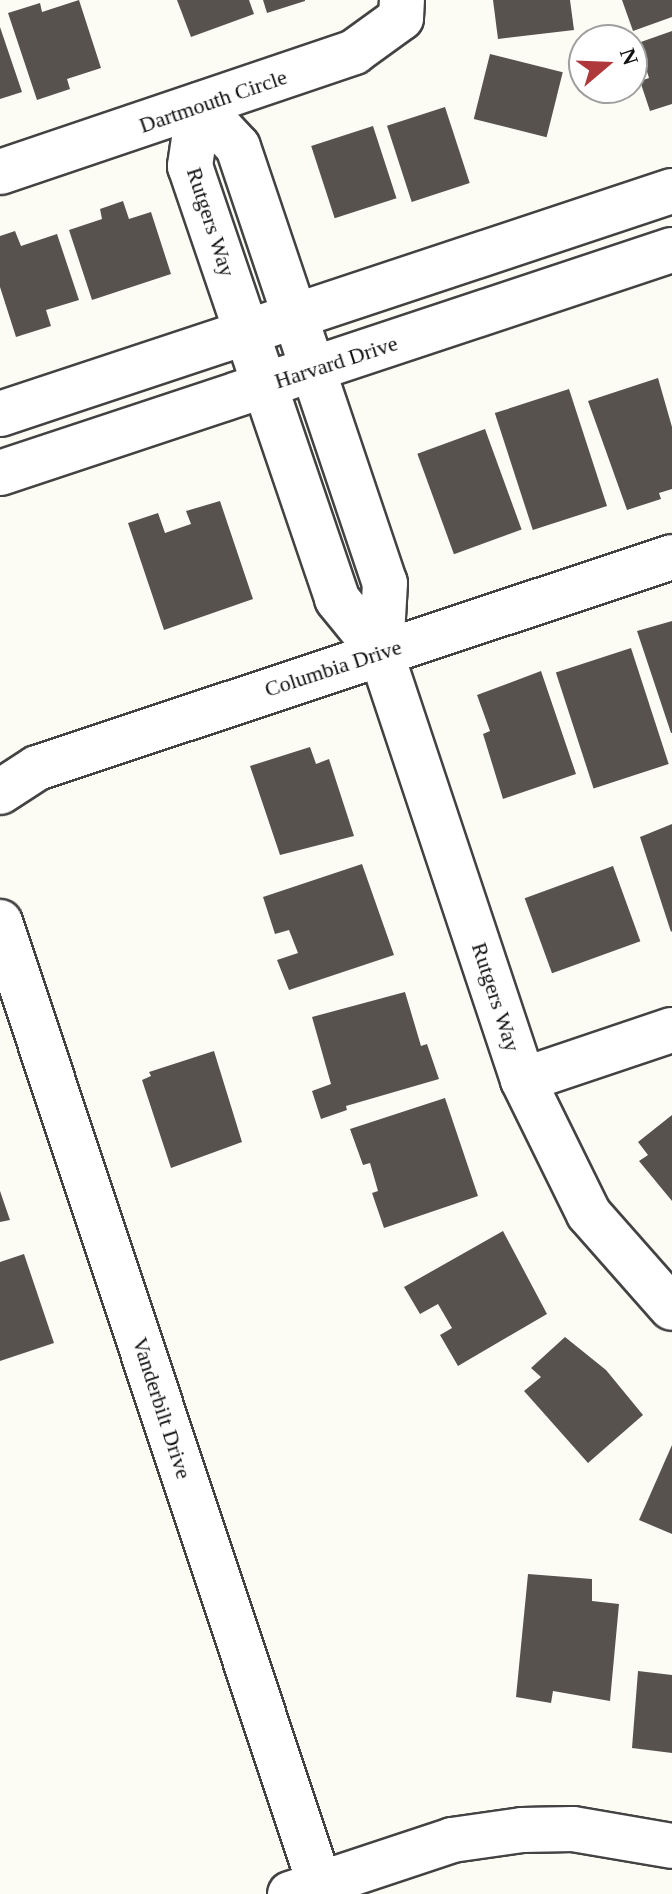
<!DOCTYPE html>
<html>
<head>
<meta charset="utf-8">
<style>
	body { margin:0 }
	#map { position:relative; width:672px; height:1894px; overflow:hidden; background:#fdfcf4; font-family:"Times New Roman",serif }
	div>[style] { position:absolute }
	.building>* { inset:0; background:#57524e; transform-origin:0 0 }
	.roads { filter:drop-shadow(2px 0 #434343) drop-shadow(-2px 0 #434343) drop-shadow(0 2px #434343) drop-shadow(0 -2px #434343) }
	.minor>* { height:44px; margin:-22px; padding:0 22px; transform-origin:22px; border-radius:22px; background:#fff }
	span { translate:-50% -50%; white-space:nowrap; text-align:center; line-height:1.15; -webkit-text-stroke:8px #fff; paint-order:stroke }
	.street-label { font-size:22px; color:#101010 }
	.north { position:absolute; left:568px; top:24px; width:80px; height:80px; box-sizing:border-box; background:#fff; border:2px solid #9f9f9f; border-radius:50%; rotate:71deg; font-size:22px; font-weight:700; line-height:32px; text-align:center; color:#101010 }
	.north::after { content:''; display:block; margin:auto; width:28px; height:36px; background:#af393a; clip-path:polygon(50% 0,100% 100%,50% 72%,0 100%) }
</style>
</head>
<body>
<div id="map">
	<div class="building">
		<div style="clip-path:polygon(79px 0,101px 68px,67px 79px,70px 89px,37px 100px,8px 13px,40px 3px,42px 12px)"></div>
		<div style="clip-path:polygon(177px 0,249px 0,254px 14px,191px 37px)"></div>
		<div style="clip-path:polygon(263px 0,305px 0,305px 1px,267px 13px)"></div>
		<div style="clip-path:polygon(493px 0,570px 0,574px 30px,498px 39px)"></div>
		<div style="clip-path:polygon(622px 0,672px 0,672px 17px,633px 31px)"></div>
		<div style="clip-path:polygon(0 27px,22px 92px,0 99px)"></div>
		<div style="clip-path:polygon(672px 31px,672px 104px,650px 111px,640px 81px,649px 78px,638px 43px)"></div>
		<div style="left:490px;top:54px;width:75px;height:67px;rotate:14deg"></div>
		<div style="left:445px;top:107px;width:80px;height:61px;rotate:72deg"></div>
		<div style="left:373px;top:126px;width:76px;height:65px;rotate:72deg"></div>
		<div style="clip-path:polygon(123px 201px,129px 219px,151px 212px,171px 274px,92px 300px,69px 230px,102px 219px,100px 209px)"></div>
		<div style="clip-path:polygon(15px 231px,21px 246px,57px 234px,79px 300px,46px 310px,51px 326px,16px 337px,0 287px,0 236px)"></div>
		<div style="clip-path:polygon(658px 378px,672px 427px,672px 489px,659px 493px,661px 499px,627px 510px,588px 401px)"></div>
		<div style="left:569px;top:389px;width:123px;height:78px;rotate:72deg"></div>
		<div style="left:485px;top:429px;width:107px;height:72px;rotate:70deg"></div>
		<div style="clip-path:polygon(220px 501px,253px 599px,164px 630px,128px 523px,158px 513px,165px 533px,191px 524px,186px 511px)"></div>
		<div style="clip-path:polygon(672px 621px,672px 733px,671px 733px,637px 631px)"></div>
		<div style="left:631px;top:648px;width:122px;height:79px;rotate:72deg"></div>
		<div style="clip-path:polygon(541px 671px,576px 774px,503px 799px,483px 734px,490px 731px,477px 695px)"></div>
		<div style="clip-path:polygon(310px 747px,316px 764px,329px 759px,354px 836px,280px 855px,250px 766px)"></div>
		<div style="clip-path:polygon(672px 824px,672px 931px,671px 932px,640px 837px)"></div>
		<div style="clip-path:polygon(362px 864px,394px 955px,289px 990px,277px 960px,298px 953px,289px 930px,275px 934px,263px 897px)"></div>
		<div style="left:613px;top:866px;width:80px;height:94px;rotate:70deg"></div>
		<div style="clip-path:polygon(405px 992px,421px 1046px,427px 1044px,439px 1079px,346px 1106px,347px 1110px,321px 1119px,312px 1091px,331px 1084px,312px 1017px)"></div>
		<div style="clip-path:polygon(214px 1051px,242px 1142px,171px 1168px,142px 1080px,151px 1076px,149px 1072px)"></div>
		<div style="clip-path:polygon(445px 1098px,478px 1196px,384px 1228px,372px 1193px,378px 1191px,370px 1163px,363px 1165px,350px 1129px)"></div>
		<div style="clip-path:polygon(672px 1115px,672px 1201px,639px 1161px,648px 1155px,638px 1142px)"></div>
		<div style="clip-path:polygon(0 1191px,10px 1220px,0 1222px)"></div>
		<div style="clip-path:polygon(503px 1231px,547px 1314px,458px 1366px,440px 1335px,452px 1328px,438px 1304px,420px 1314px,404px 1287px)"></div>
		<div style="clip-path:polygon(24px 1254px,54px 1343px,0 1361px,0 1262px)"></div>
		<div style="clip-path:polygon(565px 1337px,606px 1370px,643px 1415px,588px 1463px,524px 1391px,541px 1377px,531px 1368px)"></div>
		<div style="clip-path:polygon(672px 1445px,672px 1534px,639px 1520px)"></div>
		<div style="clip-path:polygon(528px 1574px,592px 1579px,592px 1601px,619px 1604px,610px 1701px,553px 1691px,551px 1703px,516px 1697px)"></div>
		<div style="clip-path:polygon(638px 1671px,672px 1675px,672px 1753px,632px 1748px)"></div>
	</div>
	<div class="roads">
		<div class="minor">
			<div style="left:199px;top:105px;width:62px;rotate:98.4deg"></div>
			<div style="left:190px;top:166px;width:457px;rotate:71.2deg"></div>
			<div style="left:337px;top:599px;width:70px;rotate:50.8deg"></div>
			<div style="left:381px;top:653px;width:450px;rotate:71.6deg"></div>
			<div style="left:523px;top:1080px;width:149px;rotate:63.8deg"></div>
			<div style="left:589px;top:1214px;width:125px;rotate:48.6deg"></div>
			<div style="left:199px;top:105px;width:57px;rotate:47.1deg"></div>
			<div style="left:238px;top:147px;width:460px;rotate:71.4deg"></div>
			<div style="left:385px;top:583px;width:70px;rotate:93.3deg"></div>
			<div style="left:0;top:172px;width:374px;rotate:-18.7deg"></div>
			<div style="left:354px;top:52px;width:58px;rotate:-35.9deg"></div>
			<div style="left:401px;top:18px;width:18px;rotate:-87deg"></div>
			<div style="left:0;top:414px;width:708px;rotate:-18.36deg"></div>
			<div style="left:0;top:473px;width:708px;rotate:-18.36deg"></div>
			<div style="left:0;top:792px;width:44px;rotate:-33deg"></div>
			<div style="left:37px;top:768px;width:669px;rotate:-18.38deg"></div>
			<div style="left:0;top:922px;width:1024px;rotate:71.62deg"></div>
			<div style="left:523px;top:1080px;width:157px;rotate:-18.6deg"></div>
			<div style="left:290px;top:1894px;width:171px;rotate:-18.4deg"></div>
			<div style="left:452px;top:1840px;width:71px;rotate:-8.1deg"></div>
			<div style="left:522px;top:1830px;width:51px;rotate:-1.1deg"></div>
			<div style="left:573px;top:1829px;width:100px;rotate:9.7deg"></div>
		</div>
	</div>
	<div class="street-label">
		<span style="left:213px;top:101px;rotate:-19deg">Dartmouth Circle</span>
		<span style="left:211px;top:222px;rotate:72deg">Rutgers Way</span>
		<span style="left:336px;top:362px;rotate:-18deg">Harvard Drive</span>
		<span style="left:333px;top:668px;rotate:-18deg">Columbia Drive</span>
		<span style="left:496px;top:997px;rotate:72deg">Rutgers Way</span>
		<span style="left:162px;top:1408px;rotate:72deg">Vanderbilt Drive</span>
	</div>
	<div class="north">N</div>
</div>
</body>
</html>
